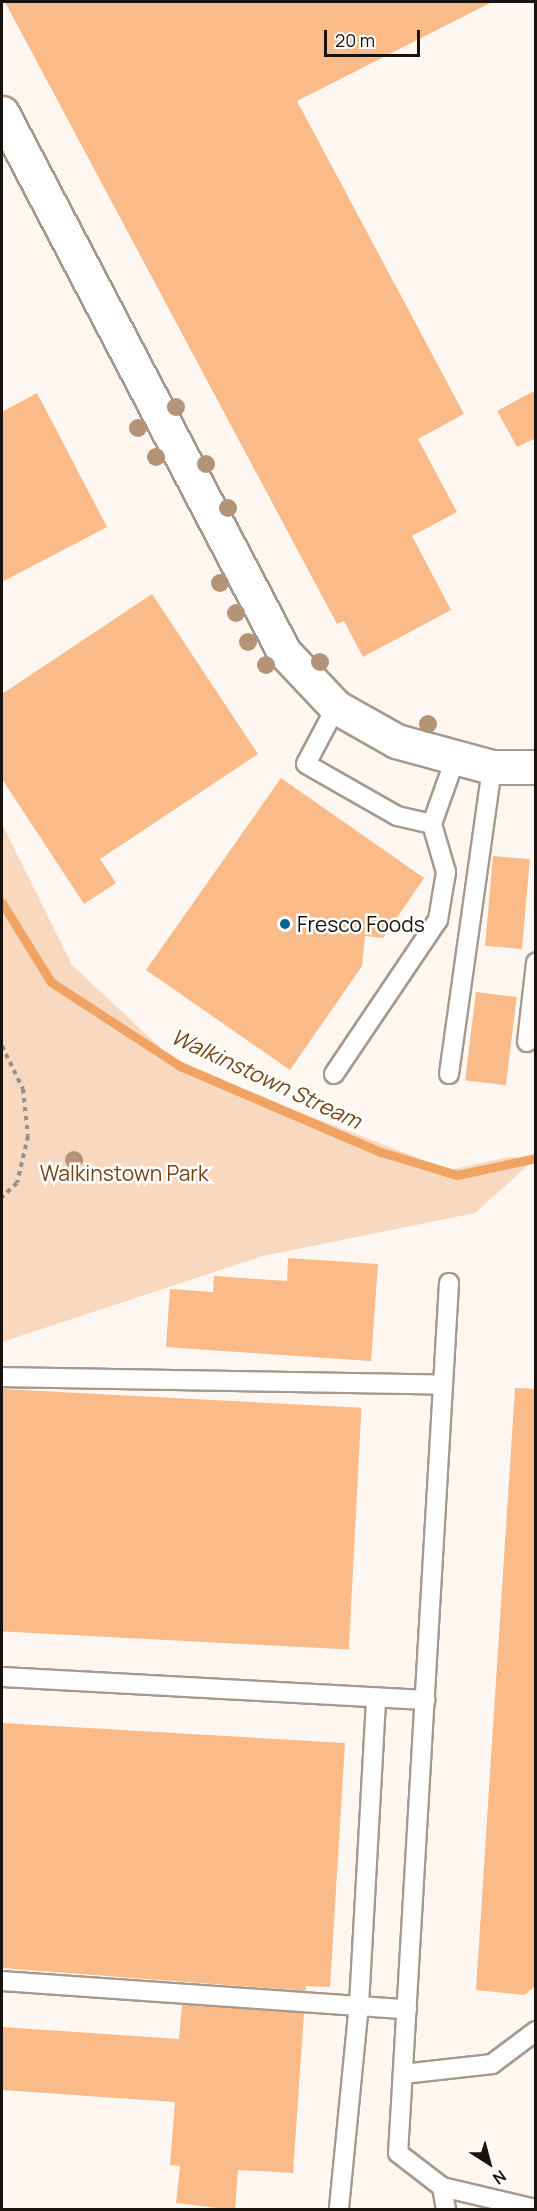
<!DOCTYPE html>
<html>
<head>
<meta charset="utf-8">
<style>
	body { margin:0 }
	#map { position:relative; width:537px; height:2211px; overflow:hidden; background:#fdf6f1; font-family:Manrope,sans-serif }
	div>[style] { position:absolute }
	.green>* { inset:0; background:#f8d8bf }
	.stream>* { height:9px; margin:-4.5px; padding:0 4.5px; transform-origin:4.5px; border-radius:4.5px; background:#f0a362 }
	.building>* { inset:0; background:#fabb88; transform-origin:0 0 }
	.path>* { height:4px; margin-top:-2px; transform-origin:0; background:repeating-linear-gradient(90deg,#968f8b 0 4.5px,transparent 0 9px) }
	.roads { filter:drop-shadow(2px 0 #a8998d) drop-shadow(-2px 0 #a8998d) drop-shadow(0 2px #a8998d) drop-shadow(0 -2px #a8998d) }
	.service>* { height:18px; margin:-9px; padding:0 9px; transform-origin:9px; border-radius:9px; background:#fff }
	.minor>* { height:33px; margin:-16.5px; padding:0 16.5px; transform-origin:16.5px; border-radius:16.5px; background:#fff }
	.trees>* { width:18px; height:18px; margin:-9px; border-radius:50%; background:#b39477 }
	.dots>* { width:16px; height:16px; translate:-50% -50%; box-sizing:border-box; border:3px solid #fff; border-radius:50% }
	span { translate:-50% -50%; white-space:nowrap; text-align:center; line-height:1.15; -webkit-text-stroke:5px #fff; paint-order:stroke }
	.poi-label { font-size:21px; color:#19130f }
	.left { translate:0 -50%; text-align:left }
	.park-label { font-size:21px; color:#764414 }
	.water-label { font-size:22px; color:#794616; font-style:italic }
	.frame { position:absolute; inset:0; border:3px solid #19130f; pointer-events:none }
	.north { position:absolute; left:459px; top:2133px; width:60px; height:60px; -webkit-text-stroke:4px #fff; paint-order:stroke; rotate:144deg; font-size:16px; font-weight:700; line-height:24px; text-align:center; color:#19130f }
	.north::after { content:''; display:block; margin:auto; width:21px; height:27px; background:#19130f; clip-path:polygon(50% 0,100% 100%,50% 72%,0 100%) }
	.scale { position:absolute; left:324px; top:30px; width:96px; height:27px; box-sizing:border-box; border:3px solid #19130f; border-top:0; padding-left:8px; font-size:18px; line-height:21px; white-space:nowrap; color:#19130f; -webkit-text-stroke:4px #fff; paint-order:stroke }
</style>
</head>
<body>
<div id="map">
	<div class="green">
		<div style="clip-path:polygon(2px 824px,72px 965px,180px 1066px,449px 1170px,509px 1157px,535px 1159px,475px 1213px,263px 1256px,2px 1342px)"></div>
	</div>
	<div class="stream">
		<div style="left:2px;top:903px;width:93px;rotate:58.2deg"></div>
		<div style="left:51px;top:982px;width:154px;rotate:33.1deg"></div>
		<div style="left:180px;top:1066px;width:219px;rotate:23.2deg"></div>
		<div style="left:381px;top:1152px;width:79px;rotate:16.8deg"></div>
		<div style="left:457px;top:1175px;width:81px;rotate:-12.1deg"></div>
	</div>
	<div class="building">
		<div style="clip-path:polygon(5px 2px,492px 2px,297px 101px,464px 414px,418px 439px,457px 512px,412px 536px,451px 610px,363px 657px,344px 621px,337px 624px)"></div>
		<div style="clip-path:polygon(536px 390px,536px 438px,517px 447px,497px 411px)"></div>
		<div style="clip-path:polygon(37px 393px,107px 527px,2px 582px,2px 412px)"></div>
		<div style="clip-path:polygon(152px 594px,258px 754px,100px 859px,116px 883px,84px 904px,2px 779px,2px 694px)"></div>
		<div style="clip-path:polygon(281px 778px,424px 878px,383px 938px,365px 936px,362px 966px,290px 1070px,146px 970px)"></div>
		<div style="left:493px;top:856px;width:37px;height:90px;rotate:5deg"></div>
		<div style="left:476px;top:992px;width:41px;height:89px;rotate:7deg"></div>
		<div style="clip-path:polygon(288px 1258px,378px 1264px,371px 1361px,166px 1347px,170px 1289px,213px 1292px,214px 1276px,287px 1281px)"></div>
		<div style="clip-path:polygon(515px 1388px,536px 1389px,536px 1986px,524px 1995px,476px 1990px)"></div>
		<div style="left:2px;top:1389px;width:360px;height:242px;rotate:3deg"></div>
		<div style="clip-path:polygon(2px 1723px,345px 1743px,330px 1987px,306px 1986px,306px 1991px,2px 1968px)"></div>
		<div style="clip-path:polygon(182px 2005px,304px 2013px,293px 2173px,238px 2170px,235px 2210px,176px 2203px,180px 2166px,170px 2165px,175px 2102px,2px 2090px,2px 2027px,179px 2039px)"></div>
	</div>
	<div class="path">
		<div style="left:2px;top:1046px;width:48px;rotate:64deg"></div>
		<div style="left:23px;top:1089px;width:47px;rotate:83.9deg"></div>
		<div style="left:28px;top:1136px;width:48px;rotate:103.2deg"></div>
		<div style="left:17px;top:1183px;width:21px;rotate:137deg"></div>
	</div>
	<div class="roads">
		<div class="service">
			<div style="left:336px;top:707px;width:64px;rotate:117.8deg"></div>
			<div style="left:306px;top:764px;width:105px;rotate:29.7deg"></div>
			<div style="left:397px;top:816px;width:36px;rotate:13deg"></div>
			<div style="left:527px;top:1042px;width:80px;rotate:-83.5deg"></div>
			<div style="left:334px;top:1074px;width:186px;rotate:-56deg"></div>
			<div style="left:438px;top:920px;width:49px;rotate:-80.5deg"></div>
			<div style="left:446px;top:872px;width:50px;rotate:-106.3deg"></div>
			<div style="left:432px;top:824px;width:69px;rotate:-70.5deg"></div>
			<div style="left:449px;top:1074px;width:310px;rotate:-82deg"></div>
			<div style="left:449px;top:1283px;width:871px;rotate:93.35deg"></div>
			<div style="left:398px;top:2153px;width:56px;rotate:37.7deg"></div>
			<div style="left:442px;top:2187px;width:97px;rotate:13.2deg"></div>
			<div style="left:2px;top:1377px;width:441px;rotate:1deg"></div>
			<div style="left:2px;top:1677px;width:424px;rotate:3.1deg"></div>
			<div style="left:2px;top:1981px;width:406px;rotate:4deg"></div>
			<div style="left:403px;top:2074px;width:90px;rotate:-6.4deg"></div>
			<div style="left:492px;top:2064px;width:55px;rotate:-36.9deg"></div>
			<div style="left:442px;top:2187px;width:23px;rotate:80deg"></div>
			<div style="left:339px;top:2208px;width:204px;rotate:-84.4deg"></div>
			<div style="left:359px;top:2005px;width:308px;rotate:-86.8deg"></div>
		</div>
		<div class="minor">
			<div style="left:2px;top:113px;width:608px;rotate:62.38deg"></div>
			<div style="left:284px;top:652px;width:76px;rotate:46.6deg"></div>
			<div style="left:336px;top:707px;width:69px;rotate:29.5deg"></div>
			<div style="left:396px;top:741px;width:99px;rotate:15.2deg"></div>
			<div style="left:492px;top:767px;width:44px"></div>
		</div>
	</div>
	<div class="trees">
		<div style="left:176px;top:407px"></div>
		<div style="left:138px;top:428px"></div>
		<div style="left:156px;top:457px"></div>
		<div style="left:206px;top:464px"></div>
		<div style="left:228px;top:508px"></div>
		<div style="left:220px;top:583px"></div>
		<div style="left:236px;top:613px"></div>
		<div style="left:248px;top:642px"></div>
		<div style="left:320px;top:662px"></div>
		<div style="left:266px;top:665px"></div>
		<div style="left:428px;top:724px"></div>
		<div style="left:74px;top:1160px"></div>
	</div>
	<div class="dots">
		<div style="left:285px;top:924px;background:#056494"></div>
	</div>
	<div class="poi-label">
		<span class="left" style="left:297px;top:924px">Fresco Foods</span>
	</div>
	<div class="park-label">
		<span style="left:124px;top:1173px">Walkinstown Park</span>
	</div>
	<div class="water-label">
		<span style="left:266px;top:1079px;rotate:25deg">Walkinstown Stream</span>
	</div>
	<div class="frame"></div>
	<div class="north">N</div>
	<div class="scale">20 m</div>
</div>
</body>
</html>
